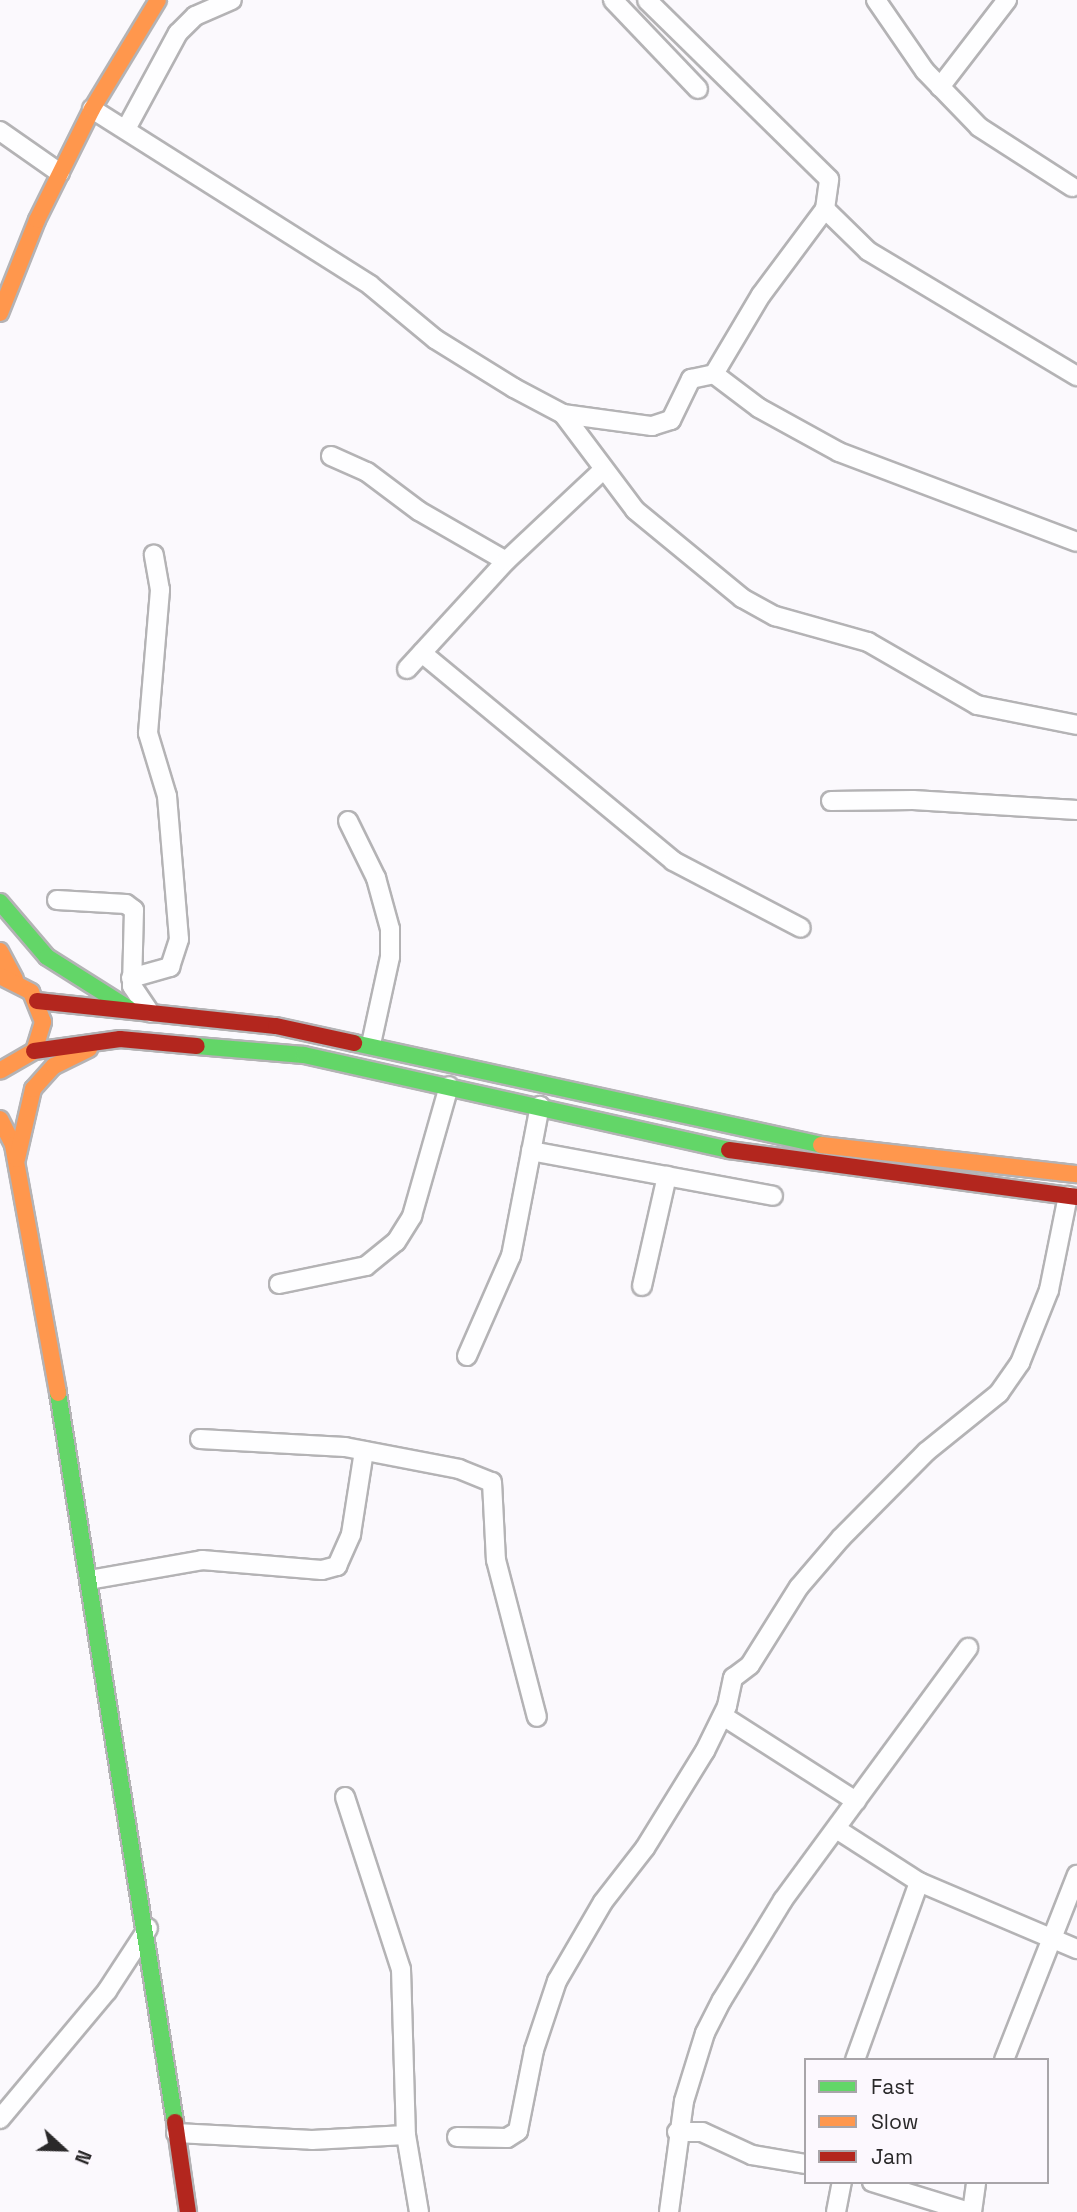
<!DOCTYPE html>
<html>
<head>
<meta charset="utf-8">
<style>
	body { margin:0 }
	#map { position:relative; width:1077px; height:2212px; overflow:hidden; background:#fbf9fd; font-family:"Space Grotesk",sans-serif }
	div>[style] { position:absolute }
	.roads { filter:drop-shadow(2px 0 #b4b3b5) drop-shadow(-2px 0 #b4b3b5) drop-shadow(0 2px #b4b3b5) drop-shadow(0 -2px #b4b3b5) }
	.street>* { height:18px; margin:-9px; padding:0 9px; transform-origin:9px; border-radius:9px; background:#fefeff }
	.fast>* { height:16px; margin:-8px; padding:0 8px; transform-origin:8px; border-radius:8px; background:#63d668 }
	.slow>* { height:16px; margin:-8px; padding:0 8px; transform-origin:8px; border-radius:8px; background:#ff974d }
	.jam>* { height:16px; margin:-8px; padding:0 8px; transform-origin:8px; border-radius:8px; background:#b3261e }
	span { translate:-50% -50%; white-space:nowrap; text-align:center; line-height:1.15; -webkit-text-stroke:7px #fcf8fe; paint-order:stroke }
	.legend { position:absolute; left:804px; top:2058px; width:245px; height:126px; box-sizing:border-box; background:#fcf8fe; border:2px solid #a8a5a9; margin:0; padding:9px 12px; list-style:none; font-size:21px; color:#2a292a }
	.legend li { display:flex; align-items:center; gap:14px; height:35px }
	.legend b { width:35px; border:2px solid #a8a5a9 }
	.north { position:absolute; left:28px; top:2114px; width:70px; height:70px; -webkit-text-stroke:5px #fcf8fe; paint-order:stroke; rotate:112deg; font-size:19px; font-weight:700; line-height:28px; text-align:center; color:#2a292a }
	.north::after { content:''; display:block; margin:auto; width:24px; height:32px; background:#2a292a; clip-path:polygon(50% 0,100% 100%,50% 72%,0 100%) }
</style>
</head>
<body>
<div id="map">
	<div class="roads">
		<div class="street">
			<div style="left:613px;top:0;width:123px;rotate:46.3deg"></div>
			<div style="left:876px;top:0;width:86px;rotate:55.4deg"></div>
			<div style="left:925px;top:71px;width:78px;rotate:46deg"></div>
			<div style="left:979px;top:127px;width:111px;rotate:32.8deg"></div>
			<div style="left:940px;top:87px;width:110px;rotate:-52.4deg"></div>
			<div style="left:92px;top:109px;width:329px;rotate:32.3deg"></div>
			<div style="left:370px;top:285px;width:85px;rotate:39.7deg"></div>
			<div style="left:435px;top:339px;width:93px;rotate:31.8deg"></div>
			<div style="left:514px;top:388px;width:55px;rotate:28deg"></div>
			<div style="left:563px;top:414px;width:90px;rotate:7.7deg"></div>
			<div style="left:652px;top:426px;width:20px;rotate:-18deg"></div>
			<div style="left:671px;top:420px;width:46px;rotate:-64deg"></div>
			<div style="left:691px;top:379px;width:24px;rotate:-12deg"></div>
			<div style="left:714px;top:374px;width:92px;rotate:-59.3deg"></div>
			<div style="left:761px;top:295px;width:107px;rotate:-53.3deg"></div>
			<div style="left:825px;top:209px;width:30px;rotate:-82deg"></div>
			<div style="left:829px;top:179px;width:255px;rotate:-135.5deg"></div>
			<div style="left:126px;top:129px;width:109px;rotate:-61.6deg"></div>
			<div style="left:178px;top:33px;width:24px;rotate:-45deg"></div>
			<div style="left:195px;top:16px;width:40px;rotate:-23.4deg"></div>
			<div style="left:0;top:131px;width:73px;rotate:35deg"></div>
			<div style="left:825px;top:209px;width:60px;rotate:44.3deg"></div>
			<div style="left:868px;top:251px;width:244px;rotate:30.9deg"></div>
			<div style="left:714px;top:374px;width:56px;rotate:37.1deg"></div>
			<div style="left:759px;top:408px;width:91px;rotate:28.8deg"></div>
			<div style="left:839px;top:452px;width:254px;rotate:20.7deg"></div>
			<div style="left:563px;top:414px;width:120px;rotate:53.1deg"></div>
			<div style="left:635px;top:510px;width:139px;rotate:39.4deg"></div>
			<div style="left:742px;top:598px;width:38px;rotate:29deg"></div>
			<div style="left:775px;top:616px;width:97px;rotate:15.6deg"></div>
			<div style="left:868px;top:642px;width:126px;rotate:30deg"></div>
			<div style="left:977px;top:705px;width:102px;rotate:11.3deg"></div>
			<div style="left:331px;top:456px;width:39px;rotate:24deg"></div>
			<div style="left:367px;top:472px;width:65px;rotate:36.9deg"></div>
			<div style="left:419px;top:511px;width:100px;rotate:29.9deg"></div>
			<div style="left:422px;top:653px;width:326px;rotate:39.6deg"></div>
			<div style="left:673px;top:861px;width:144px;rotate:27.6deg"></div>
			<div style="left:407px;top:669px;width:147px;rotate:-47.5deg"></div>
			<div style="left:506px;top:561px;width:133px;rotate:-43.2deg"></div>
			<div style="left:831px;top:801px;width:82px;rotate:-0.7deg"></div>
			<div style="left:913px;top:800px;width:164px;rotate:3.5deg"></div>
			<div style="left:348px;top:821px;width:64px;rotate:63.8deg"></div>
			<div style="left:376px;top:878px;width:53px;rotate:74.6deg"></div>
			<div style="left:390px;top:929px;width:28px;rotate:90deg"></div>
			<div style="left:390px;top:957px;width:89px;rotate:102.3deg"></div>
			<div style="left:57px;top:900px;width:69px;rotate:3.3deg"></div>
			<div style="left:126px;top:904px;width:10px;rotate:37deg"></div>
			<div style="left:134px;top:910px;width:76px;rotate:91.5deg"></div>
			<div style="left:132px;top:986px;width:32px;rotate:56deg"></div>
			<div style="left:131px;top:978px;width:41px;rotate:-15.8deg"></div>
			<div style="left:170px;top:967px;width:29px;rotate:-72deg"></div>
			<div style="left:179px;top:939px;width:144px;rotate:-94.8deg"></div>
			<div style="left:167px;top:796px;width:66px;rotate:-106.8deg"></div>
			<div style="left:148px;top:733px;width:144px;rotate:-85.2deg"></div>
			<div style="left:160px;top:590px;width:36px;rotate:-100deg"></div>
			<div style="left:531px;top:1151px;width:246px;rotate:10.5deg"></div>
			<div style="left:279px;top:1284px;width:89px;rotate:-11.7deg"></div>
			<div style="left:366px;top:1266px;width:38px;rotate:-39deg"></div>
			<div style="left:396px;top:1242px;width:31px;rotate:-58deg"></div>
			<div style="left:412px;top:1216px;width:135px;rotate:-74.1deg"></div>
			<div style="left:642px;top:1286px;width:113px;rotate:-77.2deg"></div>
			<div style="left:467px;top:1356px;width:109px;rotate:-66.3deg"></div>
			<div style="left:511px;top:1256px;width:153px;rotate:-79.1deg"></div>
			<div style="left:200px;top:1439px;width:145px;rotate:3.2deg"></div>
			<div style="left:345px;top:1447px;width:116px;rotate:10.9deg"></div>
			<div style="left:459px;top:1469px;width:35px;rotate:22deg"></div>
			<div style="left:492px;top:1482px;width:78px;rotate:87.1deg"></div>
			<div style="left:496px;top:1560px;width:162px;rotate:75.4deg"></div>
			<div style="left:89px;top:1580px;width:115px;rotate:-10deg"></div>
			<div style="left:202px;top:1560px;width:120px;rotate:4.8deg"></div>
			<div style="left:322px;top:1570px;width:16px;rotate:-15deg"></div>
			<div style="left:337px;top:1566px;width:35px;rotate:-66deg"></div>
			<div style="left:351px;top:1534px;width:84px;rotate:-81.1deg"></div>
			<div style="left:723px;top:1716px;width:158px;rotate:32.6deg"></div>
			<div style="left:345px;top:1797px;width:181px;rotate:72deg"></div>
			<div style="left:401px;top:1969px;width:166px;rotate:88.3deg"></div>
			<div style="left:406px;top:2135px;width:78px;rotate:80.4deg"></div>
			<div style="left:838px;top:1830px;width:96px;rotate:32.7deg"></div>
			<div style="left:919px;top:1882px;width:172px;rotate:23deg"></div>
			<div style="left:855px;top:2060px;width:189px;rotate:-70.2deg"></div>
			<div style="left:1004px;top:2060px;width:199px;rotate:-68.5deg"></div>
			<div style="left:0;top:2119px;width:167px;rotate:-50.1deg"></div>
			<div style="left:107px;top:1991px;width:75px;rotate:-56.9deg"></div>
			<div style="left:677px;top:2132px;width:25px"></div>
			<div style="left:702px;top:2132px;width:55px;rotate:24.7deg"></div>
			<div style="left:752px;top:2155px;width:55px;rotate:9.5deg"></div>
			<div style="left:176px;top:2133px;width:136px;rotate:2.9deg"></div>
			<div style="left:312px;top:2140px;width:94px;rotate:-3deg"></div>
			<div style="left:457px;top:2137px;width:50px;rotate:1.1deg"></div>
			<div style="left:507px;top:2138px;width:13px;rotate:-32deg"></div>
			<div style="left:518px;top:2131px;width:83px;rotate:-78.8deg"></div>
			<div style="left:534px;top:2050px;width:73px;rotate:-71.6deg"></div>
			<div style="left:557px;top:1981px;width:91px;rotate:-59.8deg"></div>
			<div style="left:603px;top:1902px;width:68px;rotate:-52.1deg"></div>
			<div style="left:645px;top:1848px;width:114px;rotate:-58.3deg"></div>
			<div style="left:705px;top:1751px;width:50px;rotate:-63.9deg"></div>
			<div style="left:727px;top:1706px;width:29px;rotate:-78deg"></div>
			<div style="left:733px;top:1678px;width:21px;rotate:-37deg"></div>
			<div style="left:750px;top:1665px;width:92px;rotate:-57.9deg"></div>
			<div style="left:799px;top:1587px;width:65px;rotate:-49.4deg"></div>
			<div style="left:841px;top:1538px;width:121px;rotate:-45.3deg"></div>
			<div style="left:926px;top:1452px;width:94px;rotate:-38.9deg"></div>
			<div style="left:999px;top:1393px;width:37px;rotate:-55deg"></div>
			<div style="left:1020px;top:1363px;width:79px;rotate:-68.3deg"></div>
			<div style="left:1049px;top:1290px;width:96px;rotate:-78.6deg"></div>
			<div style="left:872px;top:2182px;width:102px;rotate:17.2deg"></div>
			<div style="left:669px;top:2212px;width:112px;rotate:-82.3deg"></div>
			<div style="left:684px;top:2101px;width:71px;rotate:-72.8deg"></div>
			<div style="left:705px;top:2033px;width:37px;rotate:-63deg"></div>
			<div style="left:722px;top:2000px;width:117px;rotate:-58.6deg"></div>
			<div style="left:783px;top:1900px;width:313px;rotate:-53.7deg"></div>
			<div style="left:836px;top:2212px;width:31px;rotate:-79deg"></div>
			<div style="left:972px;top:2212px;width:30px;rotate:-82deg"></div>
		</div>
		<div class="fast">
			<div style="left:0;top:902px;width:72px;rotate:49.5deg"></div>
			<div style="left:47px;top:957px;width:96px;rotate:32.2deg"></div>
			<div style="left:354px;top:1043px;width:478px;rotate:12.3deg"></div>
			<div style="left:197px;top:1046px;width:107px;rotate:4.8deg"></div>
			<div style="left:304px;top:1055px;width:435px;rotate:12.6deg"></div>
			<div style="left:58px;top:1393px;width:738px;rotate:80.88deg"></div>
		</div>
		<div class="slow">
			<div style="left:0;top:313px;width:100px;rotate:-68.3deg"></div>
			<div style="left:37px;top:220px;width:124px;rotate:-63.6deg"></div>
			<div style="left:92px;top:109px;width:127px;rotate:-58.8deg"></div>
			<div style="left:0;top:951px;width:32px;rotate:62deg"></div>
			<div style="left:0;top:976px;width:35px;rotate:27deg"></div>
			<div style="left:31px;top:992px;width:32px;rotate:68deg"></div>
			<div style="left:43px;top:1022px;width:30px;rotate:107deg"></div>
			<div style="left:34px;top:1051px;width:39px;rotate:150deg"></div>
			<div style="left:0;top:1119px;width:29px;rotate:63deg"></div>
			<div style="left:13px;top:1145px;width:252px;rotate:79.7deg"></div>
			<div style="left:821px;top:1145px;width:258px;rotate:6.5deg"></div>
			<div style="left:17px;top:1159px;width:72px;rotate:-77.1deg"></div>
			<div style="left:33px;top:1089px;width:31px;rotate:-48deg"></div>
			<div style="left:54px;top:1066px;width:39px;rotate:-26deg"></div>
		</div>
		<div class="jam">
			<div style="left:37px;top:1001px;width:240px;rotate:6deg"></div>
			<div style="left:276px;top:1026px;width:80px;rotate:12.3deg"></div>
			<div style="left:34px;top:1051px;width:87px;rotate:-7.9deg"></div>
			<div style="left:120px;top:1039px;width:77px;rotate:5.2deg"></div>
			<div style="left:729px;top:1150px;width:351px;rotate:7.7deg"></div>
			<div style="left:175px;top:2122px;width:91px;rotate:81.8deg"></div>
		</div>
	</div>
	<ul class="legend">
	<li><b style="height:9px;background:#63d668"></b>Fast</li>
	<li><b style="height:9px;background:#ff974d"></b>Slow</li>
	<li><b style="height:9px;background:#b3261e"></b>Jam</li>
	</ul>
	<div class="north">N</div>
</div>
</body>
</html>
